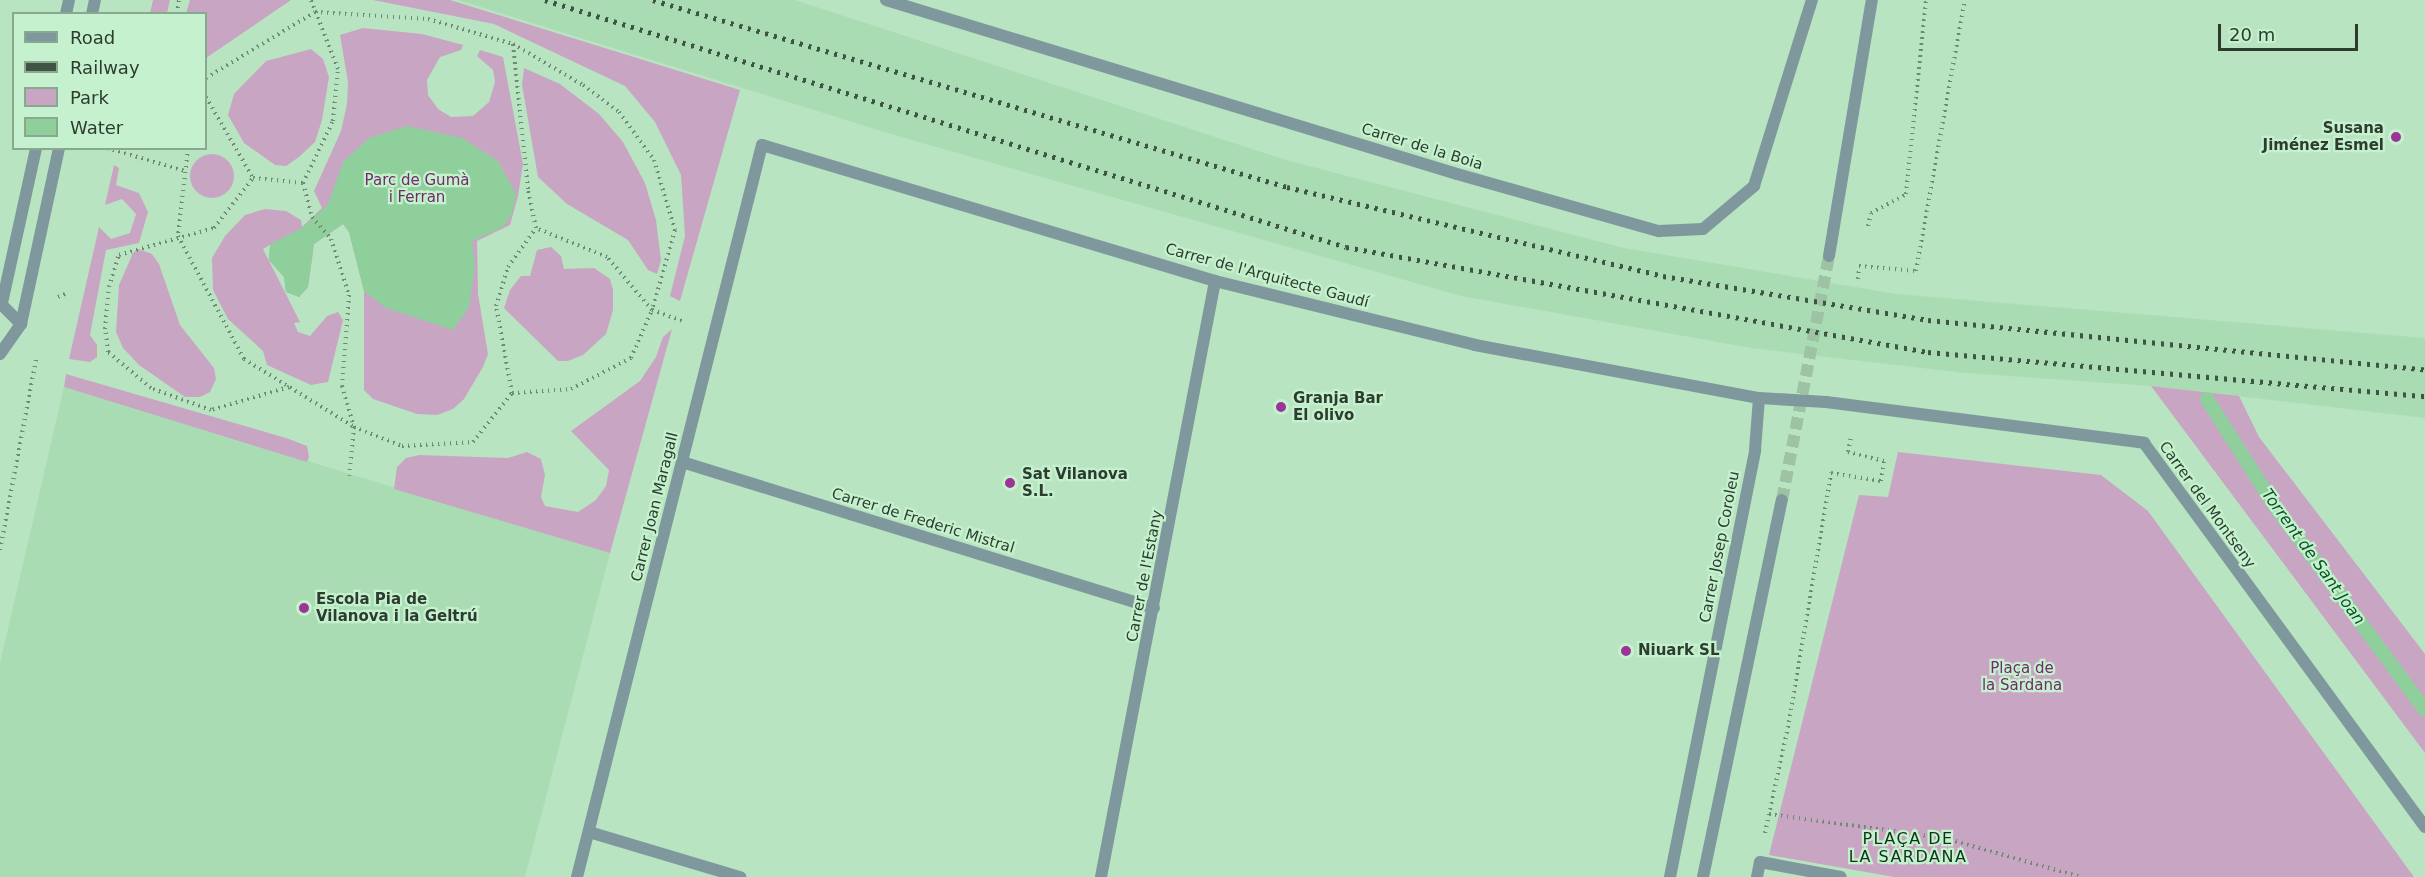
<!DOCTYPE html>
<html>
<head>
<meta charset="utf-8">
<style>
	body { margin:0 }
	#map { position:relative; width:2425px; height:877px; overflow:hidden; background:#b9e4c1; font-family:"DejaVu Sans",sans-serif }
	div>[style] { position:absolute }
	.built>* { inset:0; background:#aadcb4 }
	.green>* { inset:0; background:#c9a5c4 }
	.round { border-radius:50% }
	.water>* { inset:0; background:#8ecf9c }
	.stream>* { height:14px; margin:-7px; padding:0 7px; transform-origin:7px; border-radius:7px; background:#8ecf9c }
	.tertiary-tunnel>* { height:12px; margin-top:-6px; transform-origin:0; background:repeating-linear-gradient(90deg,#9dc3a4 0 12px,transparent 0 18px) }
	.path>* { height:4px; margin-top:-2px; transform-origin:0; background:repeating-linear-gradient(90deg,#6d8b73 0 1.5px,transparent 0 6px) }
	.service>* { height:12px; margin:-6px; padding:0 6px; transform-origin:6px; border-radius:6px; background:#7f989d }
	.minor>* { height:12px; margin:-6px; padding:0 6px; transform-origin:6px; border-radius:6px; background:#7f989d }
	.tertiary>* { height:12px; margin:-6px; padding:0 6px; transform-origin:6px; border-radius:6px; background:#7f989d }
	.rail>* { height:4.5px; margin-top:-2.25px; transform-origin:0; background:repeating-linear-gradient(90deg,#3f5444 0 3px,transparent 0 9px) }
	.dots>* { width:16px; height:16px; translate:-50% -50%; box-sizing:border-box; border:3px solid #c6f1ce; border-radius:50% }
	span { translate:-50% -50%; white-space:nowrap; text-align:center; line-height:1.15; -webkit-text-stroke:4.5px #c6f1ce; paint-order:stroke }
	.poi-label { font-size:15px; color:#2c3d30; font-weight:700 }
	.right { translate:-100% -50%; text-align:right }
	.left { translate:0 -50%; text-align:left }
	.street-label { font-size:15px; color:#2c3d30 }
	.park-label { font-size:15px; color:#6f2b6a }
	.water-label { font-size:16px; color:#075325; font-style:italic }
	.neighbourhood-label { font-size:16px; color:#0c3318; letter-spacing:1.5px }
	.legend { position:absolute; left:12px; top:12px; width:195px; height:138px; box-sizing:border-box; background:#c6f1ce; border:2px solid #88a98f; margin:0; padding:8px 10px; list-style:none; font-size:18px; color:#2c3d30 }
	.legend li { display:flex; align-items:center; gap:12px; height:30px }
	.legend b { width:30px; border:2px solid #88a98f }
	.scale { position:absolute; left:2218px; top:24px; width:140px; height:27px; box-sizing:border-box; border:3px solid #2c3d30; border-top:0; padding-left:8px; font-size:18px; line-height:21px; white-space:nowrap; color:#2c3d30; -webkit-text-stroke:4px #c6f1ce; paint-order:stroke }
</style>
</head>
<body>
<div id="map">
	<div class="built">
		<div style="clip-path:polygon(458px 0,795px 0,1286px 160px,1624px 248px,1897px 294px,2425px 338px,2425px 418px,2151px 386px,1965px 373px,1751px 348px,1461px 296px,901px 137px)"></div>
		<div style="clip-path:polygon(64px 387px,610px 553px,525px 877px,0 877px,0 663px)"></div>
	</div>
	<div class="green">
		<div style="clip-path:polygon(153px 0,170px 0,167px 13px,150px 13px)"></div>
		<div style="clip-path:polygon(190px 0,291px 0,206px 58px,206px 14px,186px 13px)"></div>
		<div style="clip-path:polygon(373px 0,450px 0,740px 90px,680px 301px,670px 296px,685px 236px,681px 175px,655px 122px,625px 86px,494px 24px)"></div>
		<div style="clip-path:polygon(363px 28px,422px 34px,463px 45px,461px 50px,440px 57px,427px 80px,428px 95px,438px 109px,451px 117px,473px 116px,489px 102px,495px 82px,493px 70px,477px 56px,480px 50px,503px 57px,523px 164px,518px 196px,510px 225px,477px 241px,478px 294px,488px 354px,483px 367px,464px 399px,453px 409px,437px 415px,417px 414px,373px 399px,364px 390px,364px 291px,349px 232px,343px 224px,314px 244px,308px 287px,299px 297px,286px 292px,284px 277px,269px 260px,270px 245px,263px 249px,300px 322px,294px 323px,298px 332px,310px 336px,327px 316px,338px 312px,343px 320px,328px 382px,311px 385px,267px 365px,263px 351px,228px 319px,213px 290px,212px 258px,225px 236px,245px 215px,265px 209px,286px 211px,301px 220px,302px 227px,322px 208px,314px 191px,341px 131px,347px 104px,348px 82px,340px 35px)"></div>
		<div style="clip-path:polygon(311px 49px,323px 59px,329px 77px,322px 120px,315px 142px,299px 157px,286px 166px,275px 165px,244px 143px,228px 115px,234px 94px,266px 61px)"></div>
		<div style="clip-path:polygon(524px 68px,560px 84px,599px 114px,623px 142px,645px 183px,656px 220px,661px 260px,657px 274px,648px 270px,628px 240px,567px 204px,538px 177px,522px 85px)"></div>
		<div class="round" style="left:190px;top:154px;width:44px;height:44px"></div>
		<div style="clip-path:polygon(114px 165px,119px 168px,116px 185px,139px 193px,148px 212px,139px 243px,106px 250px,90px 335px,97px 345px,97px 357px,90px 362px,69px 359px,99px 227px,111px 239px,130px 233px,136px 214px,122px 199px,105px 205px)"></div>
		<div style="clip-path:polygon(551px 247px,561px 256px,564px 269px,594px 268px,610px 279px,613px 290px,613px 310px,606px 334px,583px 355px,568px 361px,558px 361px,504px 308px,510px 290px,521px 276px,530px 276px,537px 250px)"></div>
		<div style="clip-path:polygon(138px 249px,152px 254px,159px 264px,180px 325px,214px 368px,216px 379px,210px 392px,200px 397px,185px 397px,139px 365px,123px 348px,116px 332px,119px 285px,133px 253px)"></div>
		<div style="clip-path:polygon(672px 329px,610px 553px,394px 489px,397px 467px,406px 458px,419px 455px,508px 458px,527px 452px,541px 459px,545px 475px,541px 497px,545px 506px,578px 512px,596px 500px,606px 486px,609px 470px,571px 431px,640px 381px,656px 357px,663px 337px)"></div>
		<div style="clip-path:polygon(66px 374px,286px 438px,307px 446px,309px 457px,307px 462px,64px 387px)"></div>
		<div style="clip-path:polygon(2151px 386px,2239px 396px,2259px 437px,2425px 654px,2425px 753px)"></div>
		<div style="clip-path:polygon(1898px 452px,2101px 475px,2148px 511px,2414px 877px,1894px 877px,1769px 855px,1859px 495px,1888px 497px)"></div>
	</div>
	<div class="water">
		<div style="clip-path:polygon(407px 126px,462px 138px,498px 161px,516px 194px,512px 214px,503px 227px,472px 241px,475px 267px,469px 307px,453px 330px,386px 308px,364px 291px,349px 232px,343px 224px,314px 244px,308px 287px,299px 297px,286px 292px,284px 277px,269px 260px,270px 244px,302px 228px,328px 204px,343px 162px,369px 138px)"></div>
	</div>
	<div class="stream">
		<div style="left:2207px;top:399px;width:129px;rotate:57.7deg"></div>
		<div style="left:2276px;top:508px;width:251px;rotate:53.6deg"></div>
	</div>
	<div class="tertiary-tunnel">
		<div style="left:1782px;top:500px;width:248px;rotate:-79.1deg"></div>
	</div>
	<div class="path">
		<div style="left:177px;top:14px;width:14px;rotate:-82deg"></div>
		<div style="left:206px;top:78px;width:127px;rotate:-31.2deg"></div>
		<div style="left:315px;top:12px;width:113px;rotate:3.5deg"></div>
		<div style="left:428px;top:19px;width:89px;rotate:16.4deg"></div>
		<div style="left:513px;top:44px;width:81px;rotate:30.4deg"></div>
		<div style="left:583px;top:85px;width:45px;rotate:36.9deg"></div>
		<div style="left:619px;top:112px;width:59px;rotate:53.9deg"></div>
		<div style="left:654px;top:160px;width:73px;rotate:73.3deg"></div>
		<div style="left:675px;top:230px;width:83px;rotate:106deg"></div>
		<div style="left:652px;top:310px;width:70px;rotate:-130.3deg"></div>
		<div style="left:607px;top:257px;width:77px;rotate:-157.8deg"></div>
		<div style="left:536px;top:228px;width:40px;rotate:-102deg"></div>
		<div style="left:528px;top:189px;width:146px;rotate:-95.9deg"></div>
		<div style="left:206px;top:97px;width:94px;rotate:59.9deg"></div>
		<div style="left:107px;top:148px;width:81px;rotate:16.4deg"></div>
		<div style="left:188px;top:148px;width:89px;rotate:96.5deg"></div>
		<div style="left:178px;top:236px;width:140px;rotate:61.8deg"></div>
		<div style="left:244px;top:359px;width:129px;rotate:31.7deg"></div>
		<div style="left:354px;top:427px;width:49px;rotate:95.8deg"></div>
		<div style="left:303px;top:183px;width:69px;rotate:-64.2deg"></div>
		<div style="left:333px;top:121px;width:52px;rotate:-84.5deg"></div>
		<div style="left:338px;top:69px;width:74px;rotate:-111.4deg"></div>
		<div style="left:1868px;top:226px;width:13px;rotate:-77deg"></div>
		<div style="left:1871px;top:213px;width:40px;rotate:-28deg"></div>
		<div style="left:1906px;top:194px;width:195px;rotate:-84.1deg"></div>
		<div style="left:1859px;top:266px;width:57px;rotate:5deg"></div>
		<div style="left:1916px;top:271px;width:275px;rotate:-79.8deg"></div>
		<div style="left:1858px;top:279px;width:10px;rotate:-84deg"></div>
		<div style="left:58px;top:297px;width:10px;rotate:-24deg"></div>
		<div style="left:289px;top:387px;width:81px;rotate:163.6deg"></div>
		<div style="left:211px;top:410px;width:64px;rotate:-159.9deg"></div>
		<div style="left:151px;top:388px;width:56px;rotate:-140.1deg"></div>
		<div style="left:108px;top:352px;width:23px;rotate:-97deg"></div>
		<div style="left:105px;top:329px;width:42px;rotate:-84.6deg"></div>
		<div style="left:109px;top:287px;width:34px;rotate:-73deg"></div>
		<div style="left:119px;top:255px;width:99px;rotate:-15.9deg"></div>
		<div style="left:214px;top:228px;width:63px;rotate:-52deg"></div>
		<div style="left:253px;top:178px;width:50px;rotate:5.7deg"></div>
		<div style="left:303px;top:183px;width:35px;rotate:75deg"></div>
		<div style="left:312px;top:217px;width:29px;rotate:49deg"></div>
		<div style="left:331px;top:239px;width:59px;rotate:72.2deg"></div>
		<div style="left:349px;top:295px;width:91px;rotate:94.4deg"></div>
		<div style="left:342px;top:386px;width:43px;rotate:73.7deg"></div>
		<div style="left:354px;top:427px;width:52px;rotate:21.6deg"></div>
		<div style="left:402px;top:446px;width:71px;rotate:-3.2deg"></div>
		<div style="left:473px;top:442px;width:63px;rotate:-51.5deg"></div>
		<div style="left:512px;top:393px;width:59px;rotate:-3.9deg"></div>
		<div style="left:571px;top:389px;width:68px;rotate:-27.3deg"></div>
		<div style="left:631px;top:358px;width:52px;rotate:-66.4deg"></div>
		<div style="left:652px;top:310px;width:35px;rotate:20deg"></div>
		<div style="left:512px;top:393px;width:88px;rotate:-100.4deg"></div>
		<div style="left:496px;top:306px;width:41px;rotate:-72.9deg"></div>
		<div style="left:508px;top:267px;width:48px;rotate:-54.3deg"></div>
		<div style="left:0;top:550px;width:194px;rotate:-79.3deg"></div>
		<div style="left:1769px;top:814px;width:177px;rotate:7.8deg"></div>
		<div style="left:1944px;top:838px;width:142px;rotate:15.9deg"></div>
		<div style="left:1765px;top:833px;width:114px;rotate:-77.8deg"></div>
		<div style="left:1789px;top:722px;width:253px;rotate:-80.4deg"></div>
		<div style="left:1831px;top:473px;width:51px;rotate:9.1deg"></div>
		<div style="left:1881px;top:481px;width:20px;rotate:-81deg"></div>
		<div style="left:1884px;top:461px;width:37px;rotate:-166deg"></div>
		<div style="left:1848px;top:452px;width:15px;rotate:-79deg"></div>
	</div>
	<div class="service">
		<div style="left:1760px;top:862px;width:82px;rotate:10.5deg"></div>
	</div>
	<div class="minor">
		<div style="left:886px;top:0;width:597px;rotate:16.95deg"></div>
		<div style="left:1457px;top:174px;width:210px;rotate:15.8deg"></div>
		<div style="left:1659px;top:231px;width:44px;rotate:-2.6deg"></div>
		<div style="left:1703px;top:229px;width:67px;rotate:-40.1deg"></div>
		<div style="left:1754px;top:186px;width:195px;rotate:-72.7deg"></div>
		<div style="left:66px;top:14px;width:14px;rotate:-78deg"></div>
		<div style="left:92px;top:14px;width:14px;rotate:-78deg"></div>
		<div style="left:0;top:303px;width:30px;rotate:45deg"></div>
		<div style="left:2px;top:303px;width:159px;rotate:-77.6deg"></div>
		<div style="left:0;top:354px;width:37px;rotate:-55deg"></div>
		<div style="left:21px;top:324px;width:180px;rotate:-77.8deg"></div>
		<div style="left:682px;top:462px;width:494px;rotate:17.2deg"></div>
		<div style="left:589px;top:832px;width:158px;rotate:16.6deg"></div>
		<div style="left:577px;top:877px;width:755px;rotate:-75.82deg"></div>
		<div style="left:762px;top:145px;width:473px;rotate:16.7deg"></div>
		<div style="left:1215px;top:281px;width:268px;rotate:13.8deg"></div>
		<div style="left:1475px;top:345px;width:289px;rotate:10.6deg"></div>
		<div style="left:1759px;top:398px;width:67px;rotate:3.4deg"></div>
		<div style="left:1826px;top:402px;width:321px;rotate:7.3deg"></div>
		<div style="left:2144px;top:443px;width:476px;rotate:53.8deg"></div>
		<div style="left:1101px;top:877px;width:607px;rotate:-79.17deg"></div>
		<div style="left:1670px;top:877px;width:435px;rotate:-78.7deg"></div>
		<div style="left:1755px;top:450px;width:52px;rotate:-85.6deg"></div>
		<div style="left:1757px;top:877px;width:15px;rotate:-79deg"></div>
	</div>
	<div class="tertiary">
		<div style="left:1829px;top:256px;width:260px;rotate:-80.5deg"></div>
		<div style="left:1703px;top:877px;width:385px;rotate:-78.2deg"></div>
	</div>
	<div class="rail">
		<div style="left:545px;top:0;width:838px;rotate:17.14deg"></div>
		<div style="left:1346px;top:247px;width:591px;rotate:10.23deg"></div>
		<div style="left:1928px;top:352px;width:499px;rotate:5.1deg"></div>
		<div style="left:653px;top:0;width:661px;rotate:16.43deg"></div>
		<div style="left:1287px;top:187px;width:386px;rotate:13.3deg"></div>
		<div style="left:1663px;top:276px;width:269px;rotate:9.4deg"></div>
		<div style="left:1928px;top:320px;width:500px;rotate:5.7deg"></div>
	</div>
	<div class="dots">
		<div style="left:2396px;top:137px;background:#9c3396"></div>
		<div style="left:1281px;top:407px;background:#9c3396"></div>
		<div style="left:1010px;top:483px;background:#9c3396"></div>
		<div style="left:304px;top:608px;background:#9c3396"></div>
		<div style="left:1626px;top:651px;background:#9c3396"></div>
	</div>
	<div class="poi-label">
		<span class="right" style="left:2384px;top:137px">Susana<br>Jiménez Esmel</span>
		<span class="left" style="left:1293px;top:407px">Granja Bar<br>El olivo</span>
		<span class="left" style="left:1022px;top:483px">Sat Vilanova<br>S.L.</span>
		<span class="left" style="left:316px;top:608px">Escola Pia de<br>Vilanova i la Geltrú</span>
		<span class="left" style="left:1638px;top:651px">Niuark SL</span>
	</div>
	<div class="street-label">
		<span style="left:1422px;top:147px;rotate:17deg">Carrer de la Boia</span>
		<span style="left:1267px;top:276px;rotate:15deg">Carrer de l'Arquitecte Gaudí</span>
		<span style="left:2207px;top:505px;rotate:54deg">Carrer del Montseny</span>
		<span style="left:655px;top:507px;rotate:-76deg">Carrer Joan Maragall</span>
		<span style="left:923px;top:521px;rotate:17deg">Carrer de Frederic Mistral</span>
		<span style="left:1720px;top:547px;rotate:-79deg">Carrer Josep Coroleu</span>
		<span style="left:1145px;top:576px;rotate:-79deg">Carrer de l'Estany</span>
	</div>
	<div class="park-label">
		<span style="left:417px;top:189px">Parc de Gumà<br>i Ferran</span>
		<span style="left:2022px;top:677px">Plaça de<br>la Sardana</span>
	</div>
	<div class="water-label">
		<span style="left:2313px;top:557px;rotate:54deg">Torrent de Sant Joan</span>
	</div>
	<div class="neighbourhood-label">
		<span style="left:1908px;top:848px">PLAÇA DE<br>LA SARDANA</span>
	</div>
	<ul class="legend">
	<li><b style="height:8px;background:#7f989d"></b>Road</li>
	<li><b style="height:8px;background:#3f5444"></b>Railway</li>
	<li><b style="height:16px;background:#c9a5c4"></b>Park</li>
	<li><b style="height:16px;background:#8ecf9c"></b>Water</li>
	</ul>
	<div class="scale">20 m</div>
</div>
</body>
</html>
